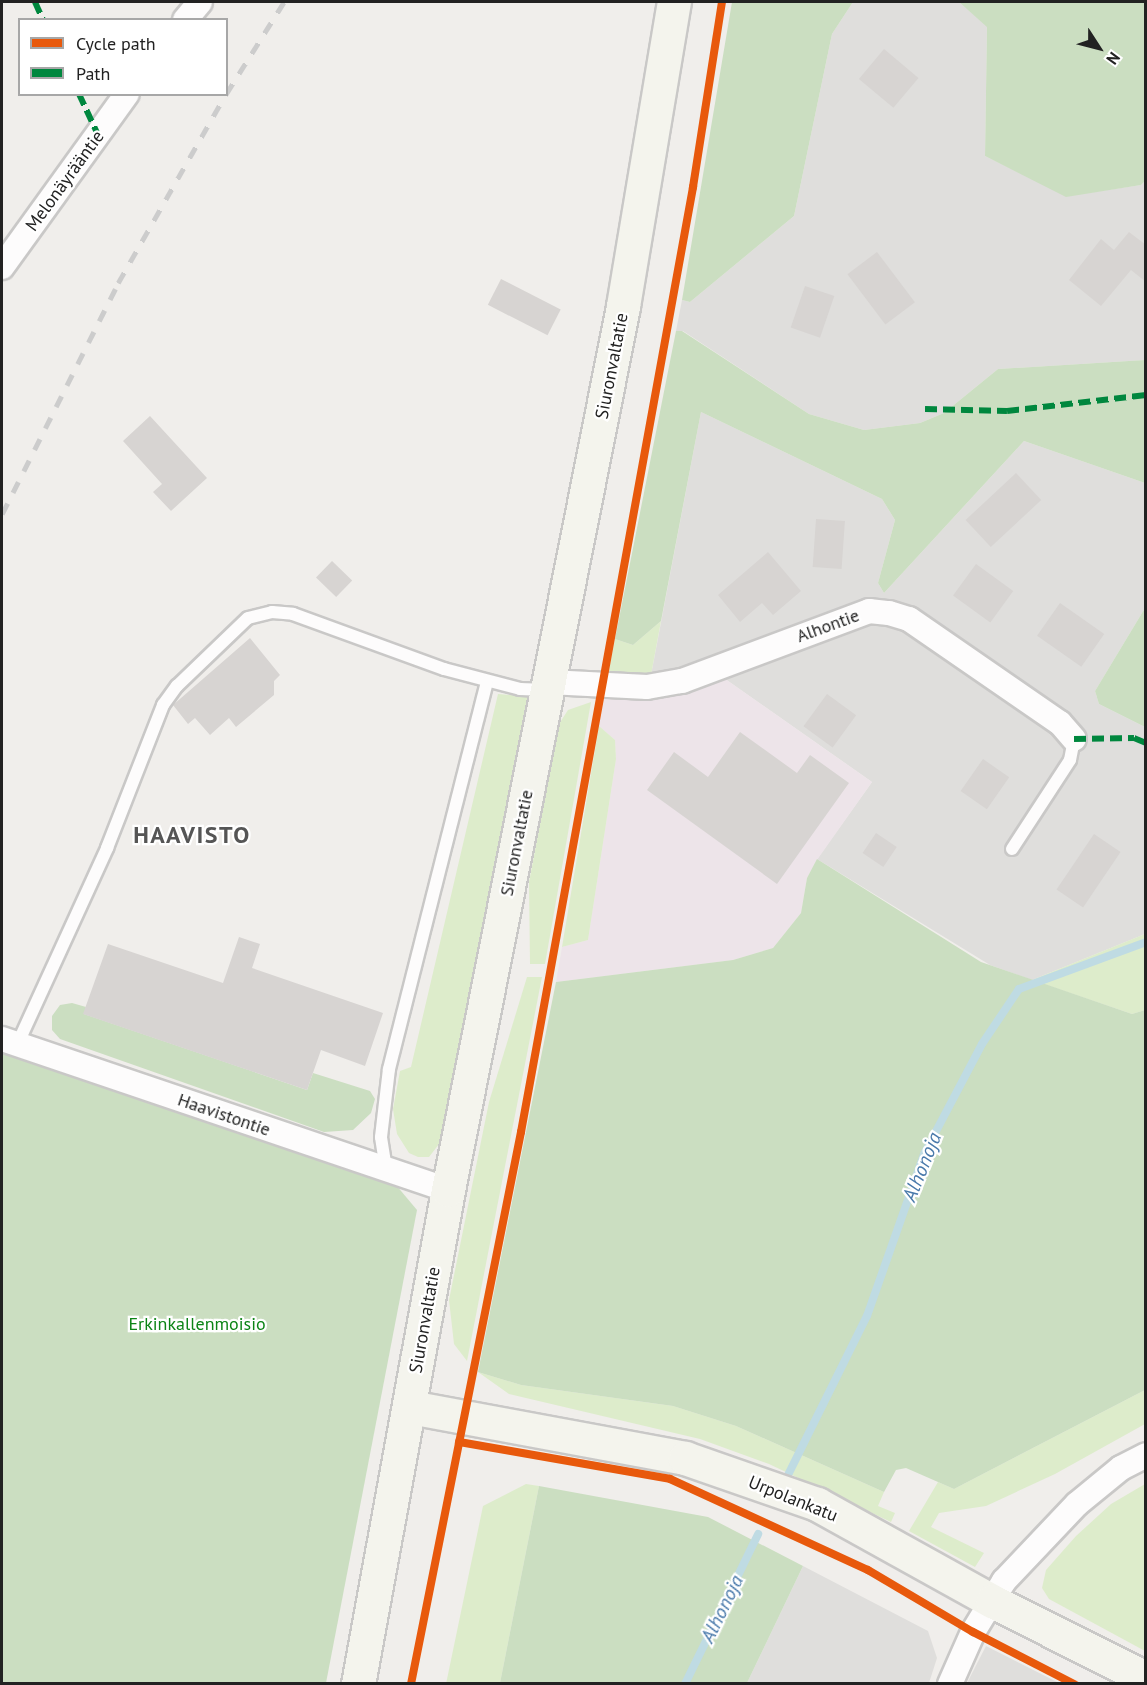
<!DOCTYPE html>
<html>
<head>
<meta charset="utf-8">
<style>
	body { margin:0 }
	#map { position:relative; width:1147px; height:1685px; overflow:hidden; background:#f0eeeb; font-family:"PT Sans",sans-serif }
	div>[style] { position:absolute }
	.residential>* { inset:0; background:#dfdedc }
	.industrial>* { inset:0; background:#ede4e9 }
	.grass>* { inset:0; background:#ddeccb }
	.forest>* { inset:0; background:#cbdec1 }
	.stream>* { height:8px; margin:-4px; padding:0 4px; transform-origin:4px; border-radius:4px; background:#bfdbe3 }
	.building>* { inset:0; background:#d7d4d2; transform-origin:0 0 }
	.roads { filter:drop-shadow(2px 0 #c9c8c7) drop-shadow(-2px 0 #c9c8c7) drop-shadow(0 2px #c9c8c7) drop-shadow(0 -2px #c9c8c7) }
	.lane>* { height:12px; margin:-6px; padding:0 6px; transform-origin:6px; border-radius:6px; background:#fdfcfc }
	.street>* { height:24px; margin:-12px; padding:0 12px; transform-origin:12px; border-radius:12px; background:#fdfcfc }
	.secondary>* { height:33px; margin:-16.5px; padding:0 16.5px; transform-origin:16.5px; border-radius:16.5px; background:#f4f4ed }
	.rail>* { height:4.5px; margin-top:-2.25px; transform-origin:0; background:repeating-linear-gradient(90deg,#ccc 0 12px,transparent 0 24px) }
	.quiet>* { height:6px; margin-top:-3px; transform-origin:0; background:repeating-linear-gradient(90deg,#00873e 0 12px,transparent 0 18px) }
	.cycleway>* { height:8px; margin:-4px; padding:0 4px; transform-origin:4px; border-radius:4px; background:#e8590c }
	span { translate:-50% -50%; white-space:nowrap; text-align:center; line-height:1.15; -webkit-text-stroke:4.5px #fff; paint-order:stroke }
	.street-label { font-size:18px; color:#222 }
	.park-label { font-size:18px; color:#0c8416 }
	.water-label { font-size:20px; color:#4a7aab; font-style:italic }
	.district-label { font-size:24px; color:#555; font-weight:700; letter-spacing:1.5px }
	.frame { position:absolute; inset:0; border:3px solid #222; pointer-events:none }
	.legend { position:absolute; left:18px; top:18px; width:210px; height:78px; box-sizing:border-box; background:#fff; border:2px solid #a7a7a7; margin:0; padding:8px 10px; list-style:none; font-size:18px; color:#222 }
	.legend li { display:flex; align-items:center; gap:12px; height:30px }
	.legend b { width:30px; border:2px solid #a7a7a7 }
	.north { position:absolute; left:1069px; top:18px; width:60px; height:60px; -webkit-text-stroke:4px #fff; paint-order:stroke; rotate:126deg; font-size:16px; font-weight:700; line-height:24px; text-align:center; color:#222 }
	.north::after { content:''; display:block; margin:auto; width:21px; height:27px; background:#222; clip-path:polygon(50% 0,100% 100%,50% 72%,0 100%) }
</style>
</head>
<body>
<div id="map">
	<div class="residential">
		<div style="clip-path:polygon(853px 2px,959px 2px,987px 26px,985px 156px,1066px 196px,1141px 185px,1145px 181px,1145px 360px,998px 369px,944px 413px,920px 423px,864px 430px,809px 414px,683px 331px,676px 331px,682px 300px,690px 302px,794px 216px,832px 34px)"></div>
		<div style="clip-path:polygon(701px 412px,882px 499px,895px 520px,878px 583px,884px 593px,1024px 441px,1145px 483px,1145px 608px,1095px 691px,1099px 704px,1145px 727px,1145px 934px,1032px 980px,990px 965px,817px 859px,872px 782px,721px 676px,900px 605px,694px 667px,651px 675px)"></div>
		<div style="clip-path:polygon(803px 1566px,928px 1631px,937px 1658px,929px 1683px,747px 1683px)"></div>
		<div style="clip-path:polygon(986px 1646px,1059px 1683px,967px 1683px)"></div>
	</div>
	<div class="industrial">
		<div style="clip-path:polygon(721px 676px,872px 782px,817px 860px,807px 878px,801px 913px,773px 948px,733px 960px,556px 982px,562px 947px,588px 940px,616px 759px,615px 740px,599px 726px,605px 694px)"></div>
	</div>
	<div class="grass">
		<div style="clip-path:polygon(661px 621px,651px 675px,608px 675px,615px 639px,633px 645px)"></div>
		<div style="clip-path:polygon(498px 694px,533px 697px,446px 1135px,429px 1157px,418px 1157px,409px 1153px,397px 1134px,393px 1109px,400px 1071px,411px 1067px)"></div>
		<div style="clip-path:polygon(591px 702px,545px 964px,530px 964px,529px 882px,559px 724px,568px 710px)"></div>
		<div style="clip-path:polygon(599px 726px,615px 740px,616px 759px,588px 940px,562px 947px)"></div>
		<div style="clip-path:polygon(1145px 934px,1145px 1010px,1132px 1014px,1032px 980px)"></div>
		<div style="clip-path:polygon(527px 977px,542px 977px,467px 1361px,454px 1344px,449px 1300px,489px 1102px)"></div>
		<div style="clip-path:polygon(478px 1372px,521px 1385px,673px 1406px,736px 1426px,884px 1492px,878px 1506px,895px 1513px,891px 1522px,769px 1464px,700px 1439px,509px 1394px)"></div>
		<div style="clip-path:polygon(1145px 1390px,1145px 1424px,1055px 1474px,986px 1506px,939px 1513px,931px 1527px,984px 1553px,975px 1567px,909px 1531px,938px 1482px,954px 1489px)"></div>
		<div style="clip-path:polygon(526px 1484px,539px 1486px,500px 1683px,446px 1684px,483px 1506px)"></div>
		<div style="clip-path:polygon(1145px 1484px,1145px 1651px,1049px 1599px,1042px 1588px,1046px 1570px,1076px 1536px,1111px 1504px)"></div>
	</div>
	<div class="forest">
		<div style="clip-path:polygon(732px 2px,853px 2px,832px 34px,794px 216px,690px 302px,682px 300px)"></div>
		<div style="clip-path:polygon(959px 2px,1145px 2px,1145px 181px,1141px 185px,1066px 197px,985px 156px,987px 27px)"></div>
		<div style="clip-path:polygon(676px 331px,682px 331px,809px 414px,864px 430px,920px 423px,944px 413px,998px 369px,1145px 360px,1145px 483px,1024px 441px,884px 593px,878px 583px,895px 520px,882px 499px,701px 412px,661px 621px,633px 645px,615px 639px)"></div>
		<div style="clip-path:polygon(1145px 608px,1145px 727px,1099px 704px,1095px 691px)"></div>
		<div style="clip-path:polygon(817px 859px,981px 962px,1132px 1014px,1145px 1010px,1145px 1390px,954px 1489px,906px 1468px,896px 1470px,884px 1492px,736px 1426px,673px 1406px,521px 1385px,478px 1372px,556px 982px,733px 960px,773px 948px,801px 913px,807px 878px)"></div>
		<div style="clip-path:polygon(72px 1003px,86px 1007px,84px 1014px,307px 1090px,313px 1073px,370px 1091px,375px 1099px,371px 1113px,353px 1130px,324px 1132px,60px 1039px,52px 1030px,52px 1016px,60px 1005px)"></div>
		<div style="clip-path:polygon(2px 1049px,396px 1185px,417px 1210px,326px 1683px,2px 1684px)"></div>
		<div style="clip-path:polygon(539px 1486px,708px 1517px,803px 1566px,747px 1683px,500px 1683px)"></div>
	</div>
	<div class="stream">
		<div style="left:787px;top:1477px;width:180px;rotate:-63.6deg"></div>
		<div style="left:867px;top:1316px;width:172px;rotate:-70.6deg"></div>
		<div style="left:924px;top:1154px;width:124px;rotate:-62.2deg"></div>
		<div style="left:982px;top:1044px;width:66px;rotate:-56.1deg"></div>
		<div style="left:1019px;top:989px;width:135px;rotate:-20.3deg"></div>
		<div style="left:685px;top:1684px;width:167px;rotate:-64deg"></div>
	</div>
	<div class="building">
		<div style="left:884px;top:49px;width:45px;height:39px;rotate:40deg"></div>
		<div style="clip-path:polygon(1129px 232px,1146px 245px,1146px 282px,1131px 270px,1101px 306px,1069px 280px,1101px 239px,1114px 250px)"></div>
		<div style="left:877px;top:252px;width:63px;height:37px;rotate:53deg"></div>
		<div style="left:501px;top:279px;width:67px;height:29px;rotate:27deg"></div>
		<div style="left:805px;top:286px;width:31px;height:44px;rotate:19deg"></div>
		<div style="clip-path:polygon(150px 416px,207px 478px,171px 511px,153px 492px,162px 484px,123px 441px)"></div>
		<div style="left:1016px;top:473px;width:37px;height:69px;rotate:47deg"></div>
		<div style="left:816px;top:519px;width:29px;height:48px;rotate:4deg"></div>
		<div style="clip-path:polygon(768px 552px,801px 591px,773px 615px,762px 603px,740px 622px,718px 595px)"></div>
		<div style="left:332px;top:561px;width:28px;height:23px;rotate:44deg"></div>
		<div style="left:976px;top:564px;width:46px;height:39px;rotate:36deg"></div>
		<div style="left:1060px;top:603px;width:54px;height:40px;rotate:35deg"></div>
		<div style="clip-path:polygon(250px 638px,280px 675px,274px 681px,274px 695px,236px 727px,229px 718px,210px 735px,195px 718px,188px 724px,173px 705px)"></div>
		<div style="left:827px;top:694px;width:36px;height:40px;rotate:36deg"></div>
		<div style="clip-path:polygon(740px 732px,797px 773px,810px 755px,849px 783px,777px 884px,647px 790px,674px 752px,708px 777px)"></div>
		<div style="left:983px;top:759px;width:32px;height:39px;rotate:35deg"></div>
		<div style="left:876px;top:833px;width:25px;height:24px;rotate:34deg"></div>
		<div style="left:1094px;top:834px;width:32px;height:67px;rotate:34deg"></div>
		<div style="clip-path:polygon(239px 937px,260px 944px,252px 968px,383px 1013px,365px 1066px,321px 1050px,307px 1090px,83px 1014px,108px 944px,223px 983px)"></div>
	</div>
	<div class="roads">
		<div class="lane">
			<div style="left:1012px;top:849px;width:106px;rotate:-56.9deg"></div>
			<div style="left:1070px;top:760px;width:21px;rotate:-79deg"></div>
			<div style="left:17px;top:1045px;width:217px;rotate:-65.4deg"></div>
			<div style="left:107px;top:848px;width:154px;rotate:-68.6deg"></div>
			<div style="left:163px;top:705px;width:24px;rotate:-54deg"></div>
			<div style="left:177px;top:686px;width:98px;rotate:-43.8deg"></div>
			<div style="left:248px;top:618px;width:25px;rotate:-14deg"></div>
			<div style="left:272px;top:612px;width:21px;rotate:5deg"></div>
			<div style="left:293px;top:614px;width:161px;rotate:20deg"></div>
			<div style="left:444px;top:669px;width:79px;rotate:14.7deg"></div>
			<div style="left:520px;top:689px;width:26px;rotate:2deg"></div>
			<div style="left:386px;top:1169px;width:32px;rotate:-99deg"></div>
			<div style="left:381px;top:1137px;width:68px;rotate:-83.3deg"></div>
			<div style="left:389px;top:1069px;width:399px;rotate:-75.8deg"></div>
		</div>
		<div class="street">
			<div style="left:185px;top:20px;width:23px;rotate:-50deg"></div>
			<div style="left:2px;top:267px;width:213px;rotate:-54.2deg"></div>
			<div style="left:549px;top:682px;width:98px;rotate:2.9deg"></div>
			<div style="left:647px;top:687px;width:36px;rotate:-10deg"></div>
			<div style="left:682px;top:681px;width:200px;rotate:-20.5deg"></div>
			<div style="left:869px;top:611px;width:20px;rotate:6deg"></div>
			<div style="left:889px;top:613px;width:21px;rotate:17deg"></div>
			<div style="left:909px;top:619px;width:183px;rotate:34.6deg"></div>
			<div style="left:1060px;top:723px;width:21px;rotate:49deg"></div>
			<div style="left:2px;top:1039px;width:471px;rotate:18.7deg"></div>
			<div style="left:950px;top:1684px;width:57px;rotate:-66.1deg"></div>
			<div style="left:973px;top:1632px;width:60px;rotate:-58.7deg"></div>
			<div style="left:1004px;top:1581px;width:106px;rotate:-46.5deg"></div>
			<div style="left:1077px;top:1504px;width:57px;rotate:-39.3deg"></div>
			<div style="left:1121px;top:1468px;width:28px;rotate:-27deg"></div>
		</div>
		<div class="secondary">
			<div style="left:410px;top:1407px;width:280px;rotate:10.5deg"></div>
			<div style="left:685px;top:1458px;width:140px;rotate:19.2deg"></div>
			<div style="left:817px;top:1504px;width:200px;rotate:29deg"></div>
			<div style="left:992px;top:1601px;width:172px;rotate:26.6deg"></div>
			<div style="left:358px;top:1684px;width:502px;rotate:-79.67deg"></div>
			<div style="left:448px;top:1190px;width:901px;rotate:-78.8deg"></div>
			<div style="left:623px;top:306px;width:308px;rotate:-80.5deg"></div>
		</div>
	</div>
	<div class="rail">
		<div style="left:226px;top:94px;width:109px;rotate:-57.8deg"></div>
		<div style="left:2px;top:514px;width:258px;rotate:-63.3deg"></div>
		<div style="left:118px;top:283px;width:218px;rotate:-60.3deg"></div>
	</div>
	<div class="quiet">
		<div style="left:35px;top:2px;width:20px;rotate:66deg"></div>
		<div style="left:79px;top:94px;width:45px;rotate:65.1deg"></div>
		<div style="left:925px;top:409px;width:82px;rotate:1.4deg"></div>
		<div style="left:1007px;top:411px;width:140px;rotate:-6.6deg"></div>
		<div style="left:1074px;top:739px;width:60px;rotate:-1deg"></div>
		<div style="left:1134px;top:738px;width:13px;rotate:23deg"></div>
	</div>
	<div class="cycleway">
		<div style="left:459px;top:1442px;width:214px;rotate:9.9deg"></div>
		<div style="left:670px;top:1479px;width:218px;rotate:24.7deg"></div>
		<div style="left:868px;top:1570px;width:122px;rotate:30.6deg"></div>
		<div style="left:973px;top:1632px;width:114px;rotate:27.2deg"></div>
		<div style="left:411px;top:1684px;width:563px;rotate:-78.73deg"></div>
		<div style="left:521px;top:1132px;width:961px;rotate:-79.68deg"></div>
		<div style="left:693px;top:187px;width:187px;rotate:-81.1deg"></div>
	</div>
	<div class="street-label">
		<span style="left:65px;top:181px;rotate:-54deg">Melonäyrääntie</span>
		<span style="left:612px;top:366px;rotate:-79deg">Siuronvaltatie</span>
		<span style="left:828px;top:626px;rotate:-20deg">Alhontie</span>
		<span style="left:517px;top:843px;rotate:-79deg">Siuronvaltatie</span>
		<span style="left:224px;top:1115px;rotate:19deg">Haavistontie</span>
		<span style="left:425px;top:1320px;rotate:-80deg">Siuronvaltatie</span>
		<span style="left:793px;top:1499px;rotate:22deg">Urpolankatu</span>
	</div>
	<div class="park-label">
		<span style="left:197px;top:1324px">Erkinkallenmoisio</span>
	</div>
	<div class="water-label">
		<span style="left:922px;top:1167px;rotate:-68deg">Alhonoja</span>
		<span style="left:722px;top:1609px;rotate:-64deg">Alhonoja</span>
	</div>
	<div class="district-label">
		<span style="left:192px;top:835px">HAAVISTO</span>
	</div>
	<div class="frame"></div>
	<ul class="legend">
	<li><b style="height:8px;background:#e8590c"></b>Cycle path</li>
	<li><b style="height:8px;background:#00873e"></b>Path</li>
	</ul>
	<div class="north">N</div>
</div>
</body>
</html>
